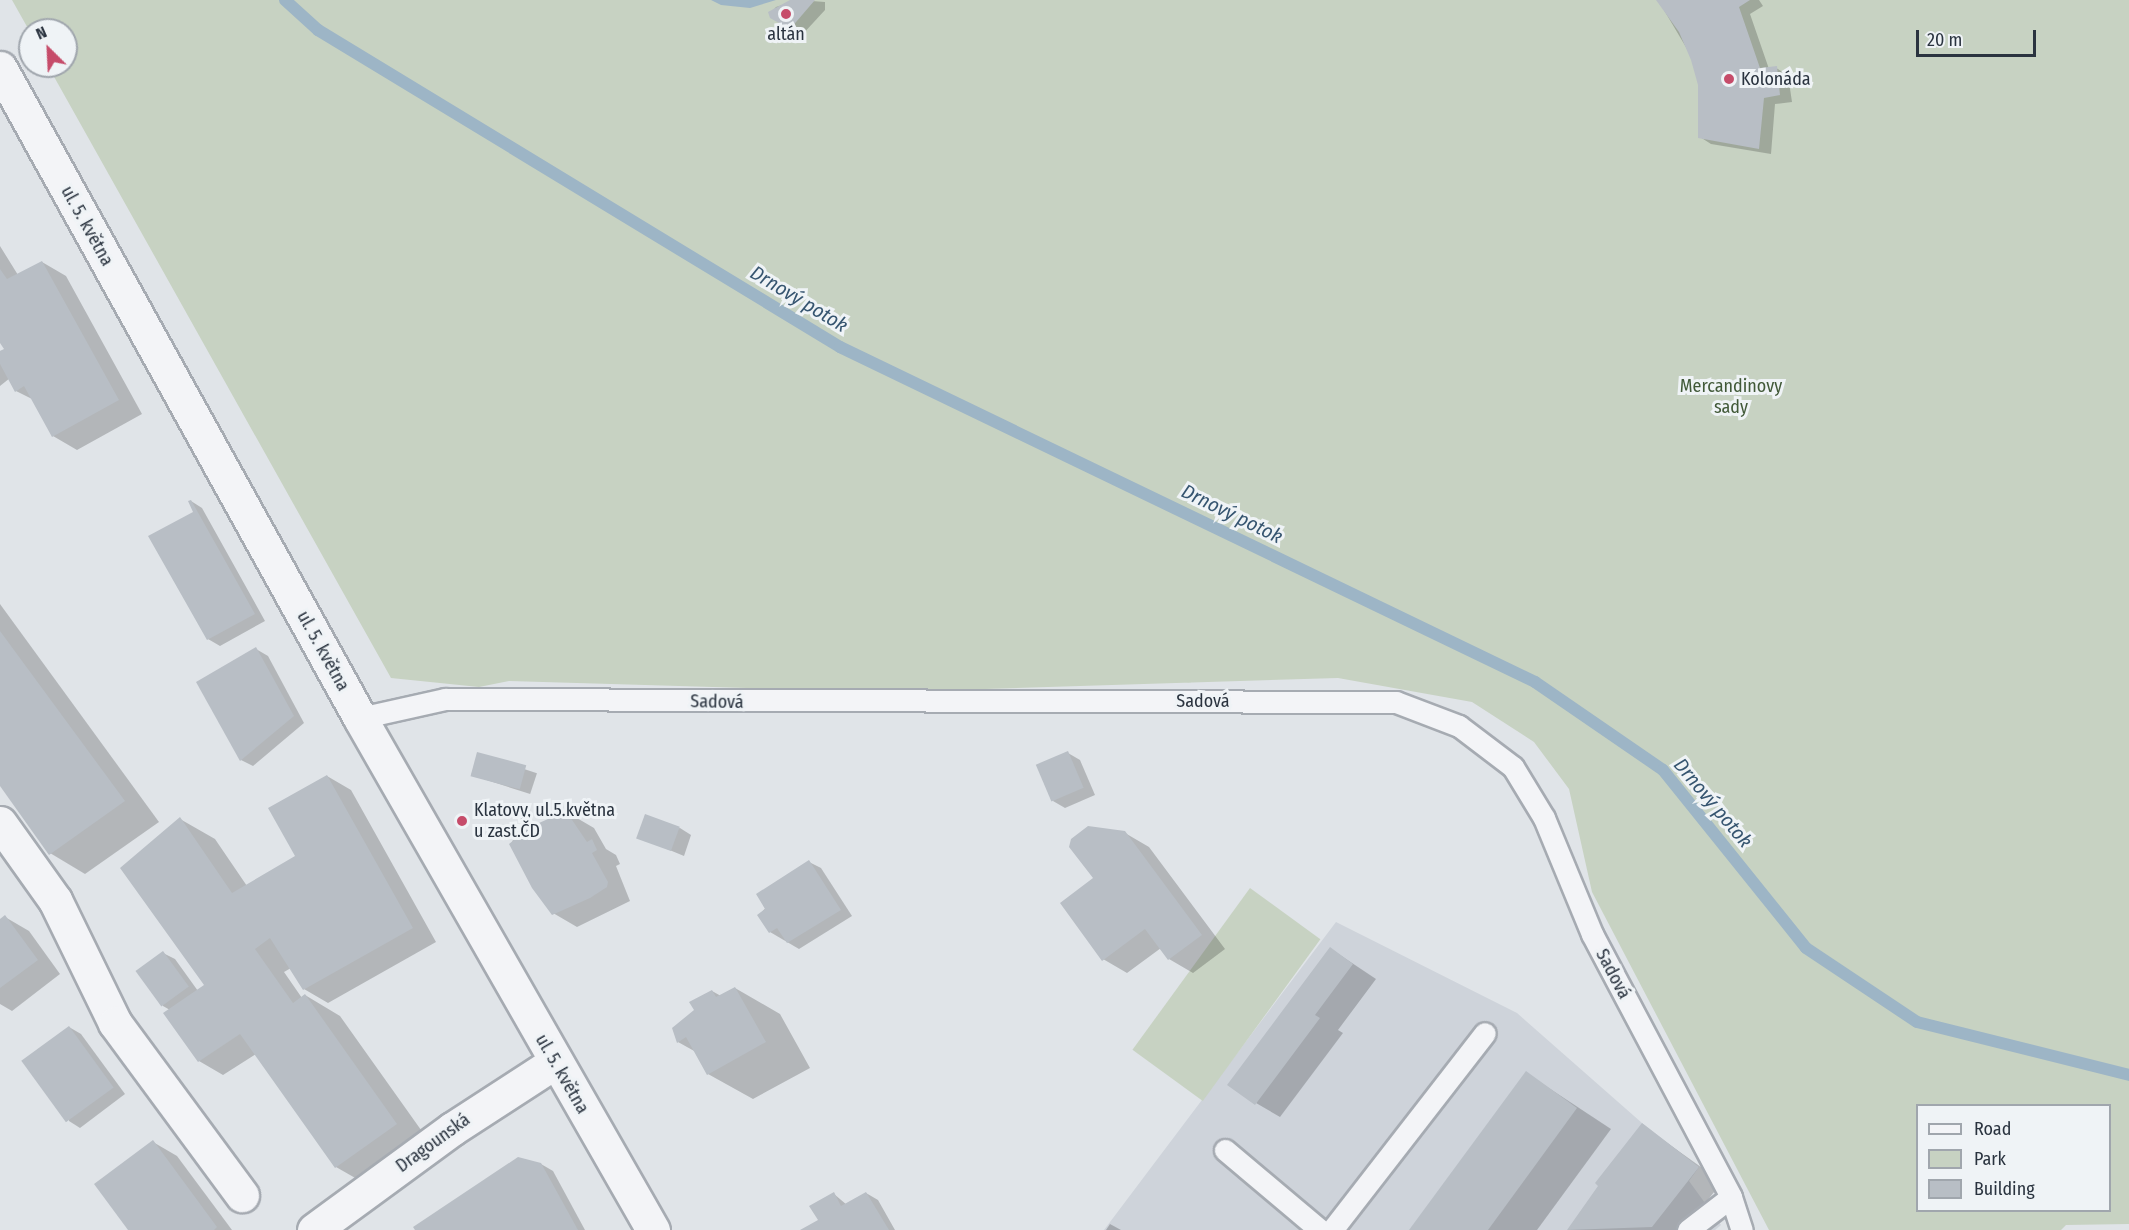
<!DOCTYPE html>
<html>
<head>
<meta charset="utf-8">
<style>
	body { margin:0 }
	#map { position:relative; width:2129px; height:1230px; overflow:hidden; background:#e0e4e8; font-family:"Fira Sans Condensed",sans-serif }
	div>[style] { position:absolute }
	.built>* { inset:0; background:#ced3da }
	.green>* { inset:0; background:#c7d2c2; transform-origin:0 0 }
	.water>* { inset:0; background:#9db5c6 }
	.shadow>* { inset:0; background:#0003; transform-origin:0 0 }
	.stream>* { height:12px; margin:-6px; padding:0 6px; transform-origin:6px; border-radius:6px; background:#9db5c6 }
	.building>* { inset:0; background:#b8bec5; transform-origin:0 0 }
	.roads { filter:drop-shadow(2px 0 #a6abb2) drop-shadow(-2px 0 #a6abb2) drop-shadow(0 2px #a6abb2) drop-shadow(0 -2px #a6abb2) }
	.service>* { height:21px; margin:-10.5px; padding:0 10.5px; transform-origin:10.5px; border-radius:10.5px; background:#f3f4f7 }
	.minor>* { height:33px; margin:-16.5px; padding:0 16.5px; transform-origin:16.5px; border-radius:16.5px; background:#f3f4f7 }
	.tertiary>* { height:33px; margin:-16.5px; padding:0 16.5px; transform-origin:16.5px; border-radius:16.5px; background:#f3f4f7 }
	.dots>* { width:16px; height:16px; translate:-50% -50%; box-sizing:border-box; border:3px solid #eff3f6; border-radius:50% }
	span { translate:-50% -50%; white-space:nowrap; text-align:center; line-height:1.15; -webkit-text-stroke:6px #eff3f6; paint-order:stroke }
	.poi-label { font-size:18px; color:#2a333f }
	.left { translate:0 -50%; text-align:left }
	.street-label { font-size:18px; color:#2a333f }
	.park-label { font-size:18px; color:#415938 }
	.water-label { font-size:20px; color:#365570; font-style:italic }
	.legend { position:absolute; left:1916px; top:1104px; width:195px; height:108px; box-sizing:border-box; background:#eff3f6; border:2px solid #a0a6ad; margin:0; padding:8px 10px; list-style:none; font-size:18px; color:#2a333f }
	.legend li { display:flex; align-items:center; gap:12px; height:30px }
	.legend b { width:30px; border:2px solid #a0a6ad }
	.north { position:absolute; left:18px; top:18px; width:60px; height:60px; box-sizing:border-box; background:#eff3f6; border:2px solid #a0a6ad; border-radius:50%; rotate:336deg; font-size:16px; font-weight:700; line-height:24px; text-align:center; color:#2a333f }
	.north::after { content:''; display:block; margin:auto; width:21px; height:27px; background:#c64c6a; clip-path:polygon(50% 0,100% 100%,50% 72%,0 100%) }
	.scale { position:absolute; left:1916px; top:30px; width:120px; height:27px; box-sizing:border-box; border:3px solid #2a333f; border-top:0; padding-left:8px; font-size:18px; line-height:21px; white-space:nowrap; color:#2a333f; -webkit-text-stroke:4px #eff3f6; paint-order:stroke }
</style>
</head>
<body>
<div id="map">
	<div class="built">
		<div style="clip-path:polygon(1336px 922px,1517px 1013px,1642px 1123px,1699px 1167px,1689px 1181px,1721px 1225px,1715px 1230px,1104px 1230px)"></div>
	</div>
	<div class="green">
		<div style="clip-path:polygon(evenodd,12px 0,2129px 0,2129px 1224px,2066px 1225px,2061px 1230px,1769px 1230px,1592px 892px,1569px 789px,1534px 742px,1472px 702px,1338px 678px,887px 692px,509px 681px,479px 687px,391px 678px,48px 66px,66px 66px,66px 30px,30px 32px,12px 0,1918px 1106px,2110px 1106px,2110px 1210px,1918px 1210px,1918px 1106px)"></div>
		<div style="left:1250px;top:888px;width:87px;height:200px;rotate:36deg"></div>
	</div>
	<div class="water">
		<div style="clip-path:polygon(711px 0,776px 0,750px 8px,721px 5px)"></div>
	</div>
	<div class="shadow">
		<div style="clip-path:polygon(798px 0,825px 2px,825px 10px,802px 35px,770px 14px,776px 7px)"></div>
		<div style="clip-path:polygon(1658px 0,1759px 0,1763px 6px,1750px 14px,1769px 69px,1776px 68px,1788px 75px,1792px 102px,1775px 104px,1771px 154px,1711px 144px,1700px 137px,1699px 85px,1693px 59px)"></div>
		<div style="clip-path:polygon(0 246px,18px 275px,42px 262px,66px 276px,142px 414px,77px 450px,53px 436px,34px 400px,16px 391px,10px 378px,0 386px,0 351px,6px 350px,0 340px)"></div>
		<div style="clip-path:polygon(191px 501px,202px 508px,265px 621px,220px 646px,208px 639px,195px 512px)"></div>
		<div style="clip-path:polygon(0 604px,159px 822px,85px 874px,50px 853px,0 783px)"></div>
		<div style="clip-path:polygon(256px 649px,268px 656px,304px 723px,253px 766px,241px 760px)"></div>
		<div style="clip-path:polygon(1068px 753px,1080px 760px,1095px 795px,1065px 808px,1053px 801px)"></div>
		<div style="left:478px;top:754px;width:62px;height:22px;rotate:18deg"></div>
		<div style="clip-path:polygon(327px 776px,351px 790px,436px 942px,328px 1003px,304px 989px,291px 968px,284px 972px,302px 998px,305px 995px,340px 1016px,431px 1144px,371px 1187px,336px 1167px,256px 1054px,223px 1075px,199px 1061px,165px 1013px,170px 1010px,163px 1006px,163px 953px,175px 959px,198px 991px,206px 985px,180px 819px,215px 839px,247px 886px,296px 858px)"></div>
		<div style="clip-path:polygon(570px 814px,594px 828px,606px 849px,616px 855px,620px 864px,616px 866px,630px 901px,577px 927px,553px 913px,533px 888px,512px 841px,531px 828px)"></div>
		<div style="clip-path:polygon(680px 828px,691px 835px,684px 856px,638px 837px)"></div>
		<div style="clip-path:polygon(1125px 833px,1149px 847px,1225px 949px,1193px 973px,1169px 959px,1161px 948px,1127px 973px,1103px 959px,1095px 878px)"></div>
		<div style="clip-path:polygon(809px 862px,821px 868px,852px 916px,799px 949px,770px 932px,759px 915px)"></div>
		<div style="clip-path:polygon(5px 917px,29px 931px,60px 974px,12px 1011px,0 1004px,0 921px)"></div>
		<div style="clip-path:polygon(1331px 949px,1376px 979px,1338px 1030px,1343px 1033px,1280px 1117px,1256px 1103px)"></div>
		<div style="clip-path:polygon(735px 988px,780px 1014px,810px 1068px,753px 1099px,708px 1074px,696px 1052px,678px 1042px,712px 991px,721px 996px)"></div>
		<div style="clip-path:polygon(69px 1027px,81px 1034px,125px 1094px,80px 1128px,69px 1121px)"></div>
		<div style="clip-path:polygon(1526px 1073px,1611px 1129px,1537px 1230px,1411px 1230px)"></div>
		<div style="clip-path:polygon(1642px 1125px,1722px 1182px,1684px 1230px,1568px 1230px)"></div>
		<div style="clip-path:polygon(153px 1142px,177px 1156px,232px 1230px,130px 1230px)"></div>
		<div style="clip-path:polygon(541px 1164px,553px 1171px,585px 1230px,417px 1230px)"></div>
		<div style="clip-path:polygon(866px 1193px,878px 1200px,895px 1230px,803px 1230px,820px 1220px,834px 1194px,847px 1205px)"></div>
		<div style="clip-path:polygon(1110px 1224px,1121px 1230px,1106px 1230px)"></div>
	</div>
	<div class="stream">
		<div style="left:285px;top:0;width:45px;rotate:42.3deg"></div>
		<div style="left:318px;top:30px;width:611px;rotate:31.27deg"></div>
		<div style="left:840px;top:347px;width:772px;rotate:25.73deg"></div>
		<div style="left:1535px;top:682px;width:155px;rotate:34.5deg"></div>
		<div style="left:1663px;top:770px;width:228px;rotate:51.2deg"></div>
		<div style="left:1806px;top:948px;width:133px;rotate:33.7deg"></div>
		<div style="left:1917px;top:1022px;width:219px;rotate:14deg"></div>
	</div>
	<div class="building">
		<div style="clip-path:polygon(790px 0,815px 0,790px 29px,770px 18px,768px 12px)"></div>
		<div style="clip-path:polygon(1656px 0,1750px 0,1739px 7px,1760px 68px,1777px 66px,1780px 95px,1764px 98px,1759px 149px,1698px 138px,1698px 85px,1691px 60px,1679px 32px)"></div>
		<div style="clip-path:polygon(42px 261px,119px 400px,52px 437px,24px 386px,15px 392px,0 364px,0 351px,4px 349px,0 343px,0 269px,7px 279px)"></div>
		<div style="clip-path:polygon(191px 500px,255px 614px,207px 640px,148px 536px,193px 512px,188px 501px)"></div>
		<div style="clip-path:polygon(0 631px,125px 801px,49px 855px,0 786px)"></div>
		<div style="clip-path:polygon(256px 647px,294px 716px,240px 761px,196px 682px)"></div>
		<div style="left:1068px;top:751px;width:40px;height:35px;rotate:67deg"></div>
		<div style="left:477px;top:752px;width:51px;height:25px;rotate:15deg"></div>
		<div style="clip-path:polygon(327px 775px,413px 928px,303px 990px,270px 938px,255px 949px,293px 1003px,305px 994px,397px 1124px,335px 1168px,240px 1034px,198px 1062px,163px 1013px,204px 985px,120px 868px,180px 817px,232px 893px,295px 856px,268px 808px)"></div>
		<div style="clip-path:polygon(566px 811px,587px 842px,592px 839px,597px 850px,592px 853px,608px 882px,607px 887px,590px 898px,552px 915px,532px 888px,509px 844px,530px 827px)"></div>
		<div style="left:645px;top:814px;width:37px;height:26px;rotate:20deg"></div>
		<div style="clip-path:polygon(1088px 826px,1125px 831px,1202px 935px,1168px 960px,1145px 929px,1102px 961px,1060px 903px,1093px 878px,1069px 847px,1071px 839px)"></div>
		<div style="clip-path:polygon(809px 860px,841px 910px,787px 943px,777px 928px,769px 933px,757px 915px,765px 909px,756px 894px)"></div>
		<div style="clip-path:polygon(5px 915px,38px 960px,0 988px,0 919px)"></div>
		<div style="clip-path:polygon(1330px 947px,1353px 964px,1315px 1015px,1320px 1018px,1255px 1105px,1227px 1085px)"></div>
		<div style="left:163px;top:951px;width:44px;height:34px;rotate:54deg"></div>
		<div style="clip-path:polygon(735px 987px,766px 1042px,707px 1075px,686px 1037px,677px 1043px,672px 1028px,694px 1010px,689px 1002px,712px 990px,716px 997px)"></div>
		<div style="left:69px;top:1026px;width:76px;height:59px;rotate:54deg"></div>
		<div style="clip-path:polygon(1526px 1071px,1577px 1108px,1488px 1230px,1409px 1230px)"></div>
		<div style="clip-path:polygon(1642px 1123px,1699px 1167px,1652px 1227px,1567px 1230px,1598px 1186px,1595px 1183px)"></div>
		<div style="clip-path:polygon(153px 1140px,217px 1227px,214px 1230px,128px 1230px,94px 1184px)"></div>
		<div style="clip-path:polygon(518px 1157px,541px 1163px,578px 1230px,415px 1230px,413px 1227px)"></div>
		<div style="clip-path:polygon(834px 1192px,841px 1206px,866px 1192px,889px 1230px,800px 1230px,818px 1220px,809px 1206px)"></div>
	</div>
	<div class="roads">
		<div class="service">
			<div style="left:360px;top:718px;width:87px;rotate:-12.6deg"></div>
			<div style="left:445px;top:699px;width:951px;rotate:0.18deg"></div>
			<div style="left:1396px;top:702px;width:67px;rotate:20.9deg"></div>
			<div style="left:1459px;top:726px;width:68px;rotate:37.2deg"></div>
			<div style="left:1513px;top:767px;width:60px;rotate:58.7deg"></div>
			<div style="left:1544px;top:818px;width:126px;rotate:67.5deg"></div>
			<div style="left:1592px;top:934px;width:297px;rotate:62.1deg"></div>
			<div style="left:1731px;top:1197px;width:35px;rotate:72deg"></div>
			<div style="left:1225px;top:1150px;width:124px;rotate:40.1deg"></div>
			<div style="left:1332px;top:1230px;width:249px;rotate:-52.2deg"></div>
			<div style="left:1688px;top:1230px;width:54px;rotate:-37.5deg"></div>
		</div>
		<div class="minor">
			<div style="left:0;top:823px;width:95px;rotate:54.5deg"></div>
			<div style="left:55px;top:900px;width:137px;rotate:64deg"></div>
			<div style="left:115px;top:1023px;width:214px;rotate:53.6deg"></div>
		</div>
		<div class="tertiary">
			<div style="left:0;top:68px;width:743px;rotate:61.02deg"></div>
			<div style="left:360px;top:718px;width:590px;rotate:60.22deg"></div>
			<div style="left:314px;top:1230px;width:171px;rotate:-36.2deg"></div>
			<div style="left:452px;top:1129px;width:123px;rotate:-33deg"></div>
		</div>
	</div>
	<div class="dots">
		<div style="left:786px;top:14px;background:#c64c6a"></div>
		<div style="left:1729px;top:79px;background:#c64c6a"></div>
		<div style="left:462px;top:821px;background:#c64c6a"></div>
	</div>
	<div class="poi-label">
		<span style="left:786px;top:34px">altán</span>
		<span class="left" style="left:1741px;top:79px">Kolonáda</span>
		<span class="left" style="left:474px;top:821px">Klatovy, ul.5.května<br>u zast.ČD</span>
	</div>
	<div class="street-label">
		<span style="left:87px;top:226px;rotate:61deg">ul. 5. května</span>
		<span style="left:323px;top:651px;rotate:61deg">ul. 5. května</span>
		<span style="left:1203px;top:701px">Sadová</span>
		<span style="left:717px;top:702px;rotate:1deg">Sadová</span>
		<span style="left:1613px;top:974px;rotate:62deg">Sadová</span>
		<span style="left:562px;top:1074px;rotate:60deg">ul. 5. května</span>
		<span style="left:433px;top:1143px;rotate:-36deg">Dragounská</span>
	</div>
	<div class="park-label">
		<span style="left:1731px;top:397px">Mercandinovy<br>sady</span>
	</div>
	<div class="water-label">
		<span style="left:799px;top:299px;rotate:31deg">Drnový potok</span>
		<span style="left:1232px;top:514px;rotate:26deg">Drnový potok</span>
		<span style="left:1713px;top:803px;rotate:50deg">Drnový potok</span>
	</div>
	<ul class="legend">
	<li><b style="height:8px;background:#f3f4f7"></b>Road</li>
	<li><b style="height:16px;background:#c7d2c2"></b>Park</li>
	<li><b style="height:16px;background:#b8bec5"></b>Building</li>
	</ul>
	<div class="north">N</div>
	<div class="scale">20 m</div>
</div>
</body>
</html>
